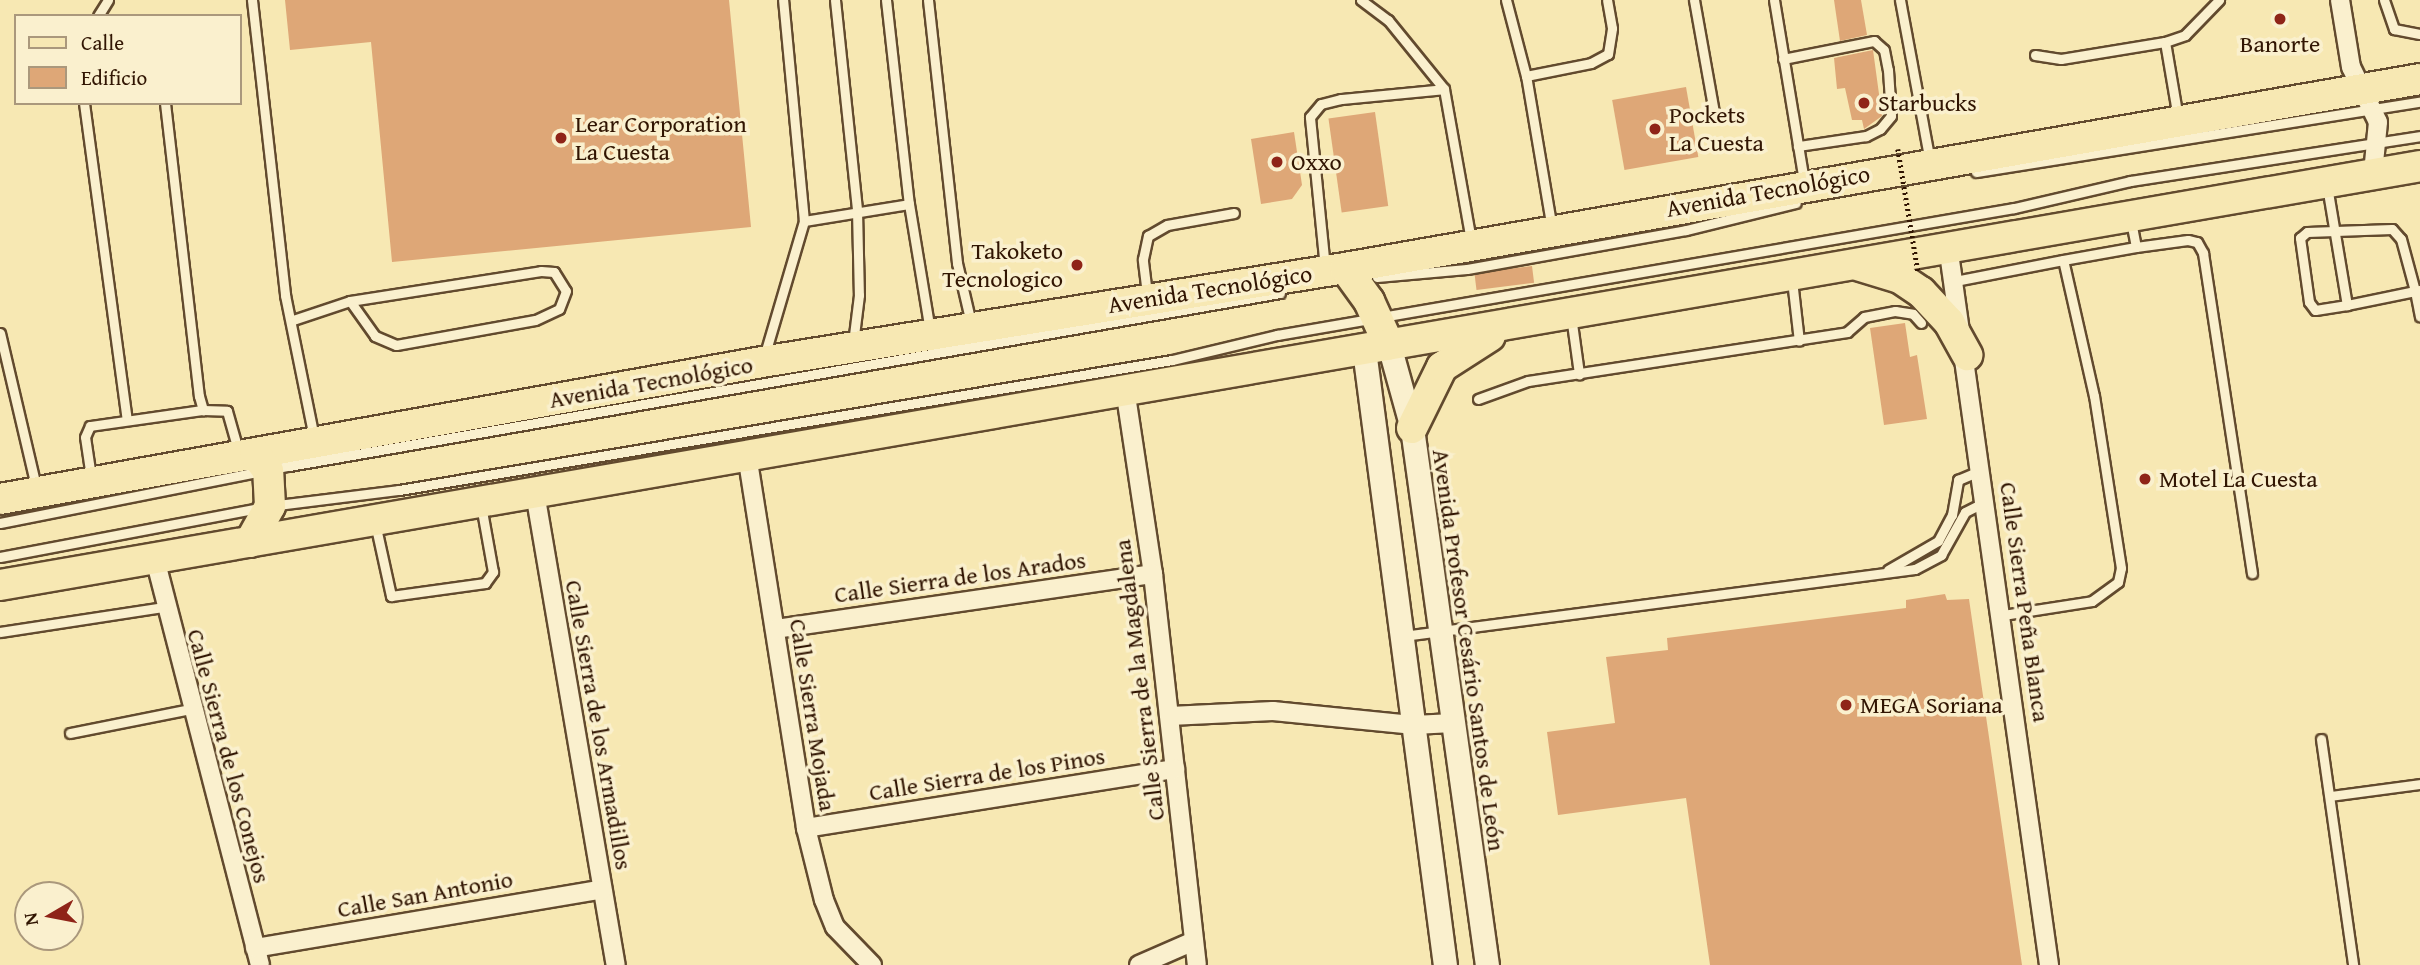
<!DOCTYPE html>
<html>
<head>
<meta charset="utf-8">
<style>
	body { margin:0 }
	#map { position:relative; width:2420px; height:965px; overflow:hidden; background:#f7e8b3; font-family:"Gentium Book Plus",serif }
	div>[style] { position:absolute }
	.building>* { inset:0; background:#dea777; transform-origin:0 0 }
	.roads { filter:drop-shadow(2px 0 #624a2e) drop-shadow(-2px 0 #624a2e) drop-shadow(0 2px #624a2e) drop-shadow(0 -2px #624a2e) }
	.service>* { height:9px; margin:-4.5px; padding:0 4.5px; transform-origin:4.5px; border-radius:4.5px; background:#faf0ce }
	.minor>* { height:18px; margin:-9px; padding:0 9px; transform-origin:9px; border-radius:9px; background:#faf0ce }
	.tertiary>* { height:23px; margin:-11.5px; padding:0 11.5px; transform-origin:11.5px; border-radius:11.5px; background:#faf0ce }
	.primary>* { height:30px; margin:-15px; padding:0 15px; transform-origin:15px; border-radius:15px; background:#f7e8b3 }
	.path-bridge>* { height:4.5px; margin-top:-2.25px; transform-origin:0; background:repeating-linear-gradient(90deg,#311502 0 2px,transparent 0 5.5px) }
	.dots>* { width:19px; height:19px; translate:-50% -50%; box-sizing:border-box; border:4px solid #faf0ce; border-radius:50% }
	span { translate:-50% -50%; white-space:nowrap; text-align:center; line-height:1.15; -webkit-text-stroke:7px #faf0ce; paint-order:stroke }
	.poi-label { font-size:24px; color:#311502 }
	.left { translate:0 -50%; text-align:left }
	.right { translate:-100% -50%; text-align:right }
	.street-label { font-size:24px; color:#311502 }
	.legend { position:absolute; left:14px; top:14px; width:228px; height:91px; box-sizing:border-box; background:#faf0ce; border:2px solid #aa987c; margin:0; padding:9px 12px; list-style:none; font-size:21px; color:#311502 }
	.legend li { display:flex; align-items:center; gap:14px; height:35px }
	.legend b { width:35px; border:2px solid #aa987c }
	.north { position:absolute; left:14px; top:881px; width:70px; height:70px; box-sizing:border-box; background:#faf0ce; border:2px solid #aa987c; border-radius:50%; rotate:260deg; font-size:19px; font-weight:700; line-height:28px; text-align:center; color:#311502 }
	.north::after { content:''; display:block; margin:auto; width:24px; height:32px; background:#8f2418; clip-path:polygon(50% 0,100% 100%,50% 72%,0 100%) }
</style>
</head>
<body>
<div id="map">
	<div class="building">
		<div style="clip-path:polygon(285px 0,729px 0,751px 227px,392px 262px,371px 42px,290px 50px)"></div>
		<div style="clip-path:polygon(1834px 0,1861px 0,1867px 35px,1840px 41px)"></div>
		<div style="clip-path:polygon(1873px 50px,1882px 116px,1864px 129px,1862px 120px,1852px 120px,1845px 88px,1837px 89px,1834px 58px)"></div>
		<div style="left:1686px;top:87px;width:71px;height:75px;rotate:80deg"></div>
		<div style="left:1375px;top:112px;width:95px;height:47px;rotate:82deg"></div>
		<div style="clip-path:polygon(1294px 132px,1302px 185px,1292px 199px,1261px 204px,1251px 139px)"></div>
		<div style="left:1532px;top:266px;width:17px;height:58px;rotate:83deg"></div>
		<div style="clip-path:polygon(1905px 323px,1910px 357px,1917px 355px,1927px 419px,1884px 425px,1870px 328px)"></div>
		<div style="clip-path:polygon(1945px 594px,1947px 600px,1969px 599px,2022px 965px,1710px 965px,1686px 798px,1558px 815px,1547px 732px,1615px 723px,1606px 657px,1668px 650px,1667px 638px,1906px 608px,1906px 600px)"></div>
	</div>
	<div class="roads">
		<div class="service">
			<div style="left:252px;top:0;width:297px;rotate:83.6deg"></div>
			<div style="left:285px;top:295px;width:146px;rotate:78.5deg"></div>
			<div style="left:835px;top:0;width:211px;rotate:84deg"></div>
			<div style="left:857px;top:210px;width:85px;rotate:88.7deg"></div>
			<div style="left:859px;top:295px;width:48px;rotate:97.1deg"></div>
			<div style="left:886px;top:0;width:205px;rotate:83.6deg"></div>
			<div style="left:928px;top:0;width:265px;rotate:83.7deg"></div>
			<div style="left:957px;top:263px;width:62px;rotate:76.9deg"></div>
			<div style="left:1361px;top:0;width:34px;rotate:37deg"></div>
			<div style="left:1388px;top:20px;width:89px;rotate:50.9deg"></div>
			<div style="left:1506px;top:0;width:79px;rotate:75.3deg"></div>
			<div style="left:1694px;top:0;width:120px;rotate:79.9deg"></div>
			<div style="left:1774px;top:0;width:184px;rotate:80.6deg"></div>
			<div style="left:1900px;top:0;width:165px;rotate:79.5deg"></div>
			<div style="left:2384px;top:0;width:31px;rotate:71deg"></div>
			<div style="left:2394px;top:29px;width:26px;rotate:11deg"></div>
			<div style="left:98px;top:16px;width:19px;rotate:-58deg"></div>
			<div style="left:2165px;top:42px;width:77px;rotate:80.3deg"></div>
			<div style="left:2035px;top:55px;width:26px;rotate:9deg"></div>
			<div style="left:2061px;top:59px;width:105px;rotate:-9.3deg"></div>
			<div style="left:2165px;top:42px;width:21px;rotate:-19deg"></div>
			<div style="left:2185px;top:35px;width:49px;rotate:-45.8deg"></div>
			<div style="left:1783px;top:59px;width:93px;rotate:-11.2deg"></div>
			<div style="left:1874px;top:41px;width:13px;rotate:42deg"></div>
			<div style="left:1884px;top:50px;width:20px;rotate:79deg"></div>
			<div style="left:1888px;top:70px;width:46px;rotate:86.3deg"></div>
			<div style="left:1891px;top:116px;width:17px;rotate:130deg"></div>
			<div style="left:1880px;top:129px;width:16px;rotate:153deg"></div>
			<div style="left:1866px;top:136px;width:69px;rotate:171.6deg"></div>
			<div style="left:84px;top:103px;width:319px;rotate:82.3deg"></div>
			<div style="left:165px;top:103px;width:295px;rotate:83.4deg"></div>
			<div style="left:199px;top:396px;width:15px;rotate:74deg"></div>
			<div style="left:203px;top:410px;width:24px;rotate:2deg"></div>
			<div style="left:227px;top:411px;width:41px;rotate:74.2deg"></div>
			<div style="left:1976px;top:172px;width:449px;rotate:-9deg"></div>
			<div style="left:2327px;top:186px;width:121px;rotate:80.5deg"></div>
			<div style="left:804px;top:221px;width:106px;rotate:-9.2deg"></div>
			<div style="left:909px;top:204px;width:129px;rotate:80.6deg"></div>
			<div style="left:1552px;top:229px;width:155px;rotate:-99.6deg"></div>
			<div style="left:1526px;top:76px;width:66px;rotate:-11.3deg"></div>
			<div style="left:1591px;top:63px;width:19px;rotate:-28deg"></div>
			<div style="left:1608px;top:54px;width:26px;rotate:-81deg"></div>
			<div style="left:1612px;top:28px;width:28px;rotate:-100deg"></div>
			<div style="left:2136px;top:247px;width:52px;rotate:-7.7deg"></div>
			<div style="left:2188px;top:240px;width:9px;rotate:13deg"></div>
			<div style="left:2197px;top:242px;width:13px;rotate:61deg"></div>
			<div style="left:2203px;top:253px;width:324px;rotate:81.3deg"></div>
			<div style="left:1325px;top:268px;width:152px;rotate:-95.7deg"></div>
			<div style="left:1310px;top:117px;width:17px;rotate:-50deg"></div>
			<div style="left:1321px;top:104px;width:21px;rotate:-14deg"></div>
			<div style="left:1341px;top:99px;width:103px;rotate:-5.5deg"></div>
			<div style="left:1444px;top:89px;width:154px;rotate:79.9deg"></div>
			<div style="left:1377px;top:277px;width:90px;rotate:-5.1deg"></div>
			<div style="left:1467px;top:269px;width:222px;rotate:-10.1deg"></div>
			<div style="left:1686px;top:230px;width:113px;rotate:-13.8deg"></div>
			<div style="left:1792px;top:280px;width:61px;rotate:83.5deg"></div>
			<div style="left:1955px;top:281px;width:110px;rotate:-11deg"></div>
			<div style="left:2420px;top:290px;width:5px;rotate:169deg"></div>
			<div style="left:2415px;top:291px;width:69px;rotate:168.4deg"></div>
			<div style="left:2347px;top:305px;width:32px;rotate:171deg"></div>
			<div style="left:2315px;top:310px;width:10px;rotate:-127deg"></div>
			<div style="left:2309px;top:302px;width:65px;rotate:-98deg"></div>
			<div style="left:2300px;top:238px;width:9px;rotate:-41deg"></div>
			<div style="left:2307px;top:232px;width:85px;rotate:-2deg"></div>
			<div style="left:2392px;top:229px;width:13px;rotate:48deg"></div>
			<div style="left:2401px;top:239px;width:54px;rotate:74.9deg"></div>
			<div style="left:2415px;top:291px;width:26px;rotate:79deg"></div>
			<div style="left:1147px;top:294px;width:35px;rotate:-97deg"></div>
			<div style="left:1143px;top:259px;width:24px;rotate:-78deg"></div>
			<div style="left:1148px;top:236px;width:22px;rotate:-30deg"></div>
			<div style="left:1167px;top:225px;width:68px;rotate:-10.2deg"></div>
			<div style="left:1571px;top:316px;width:59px;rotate:82.1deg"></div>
			<div style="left:293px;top:320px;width:60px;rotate:-18.4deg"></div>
			<div style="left:350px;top:301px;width:193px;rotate:-8.9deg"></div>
			<div style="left:541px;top:271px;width:13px;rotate:4deg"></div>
			<div style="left:554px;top:272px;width:22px;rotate:58deg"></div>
			<div style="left:566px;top:291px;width:19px;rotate:111deg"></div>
			<div style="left:559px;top:309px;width:26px;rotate:155deg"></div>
			<div style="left:535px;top:320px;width:141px;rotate:169.8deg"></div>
			<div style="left:396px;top:345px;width:23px;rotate:-157deg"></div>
			<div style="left:375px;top:336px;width:43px;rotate:-125.5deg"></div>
			<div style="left:0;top:333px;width:158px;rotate:76.8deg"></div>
			<div style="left:764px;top:357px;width:142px;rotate:-73.6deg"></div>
			<div style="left:804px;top:221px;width:222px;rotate:-95.4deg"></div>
			<div style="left:1478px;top:399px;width:53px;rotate:-19.8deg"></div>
			<div style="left:1528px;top:381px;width:323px;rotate:-8.7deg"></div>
			<div style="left:1847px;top:332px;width:23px;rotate:-41deg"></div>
			<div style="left:1864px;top:317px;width:32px;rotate:-11deg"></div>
			<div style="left:1895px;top:311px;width:18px;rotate:9deg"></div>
			<div style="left:1913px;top:314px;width:12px;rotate:48deg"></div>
			<div style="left:91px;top:477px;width:40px;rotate:-98.5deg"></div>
			<div style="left:85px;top:437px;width:12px;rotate:-66deg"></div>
			<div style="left:90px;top:426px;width:114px;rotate:-8.1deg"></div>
			<div style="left:0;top:523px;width:295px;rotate:-11.2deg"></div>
			<div style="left:289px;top:466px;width:1006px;rotate:-9.9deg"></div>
			<div style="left:375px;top:523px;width:75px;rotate:77.6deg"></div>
			<div style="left:391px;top:596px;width:95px;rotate:-7.9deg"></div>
			<div style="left:485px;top:583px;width:14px;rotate:-54deg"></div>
			<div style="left:493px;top:572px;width:68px;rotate:-100.2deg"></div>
			<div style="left:0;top:557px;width:275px;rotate:-10.7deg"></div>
			<div style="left:270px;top:506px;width:130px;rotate:-7.1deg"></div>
			<div style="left:399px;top:490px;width:784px;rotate:-9.55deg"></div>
			<div style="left:1172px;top:360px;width:108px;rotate:-13.4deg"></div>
			<div style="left:1277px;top:335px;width:748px;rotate:-9.78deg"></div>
			<div style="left:2014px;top:208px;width:119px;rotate:-13.1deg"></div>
			<div style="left:2130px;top:181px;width:293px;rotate:-8.8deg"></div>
			<div style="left:1888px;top:570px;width:58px;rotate:-30.1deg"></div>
			<div style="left:1938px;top:541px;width:30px;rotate:-62deg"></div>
			<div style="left:1952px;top:515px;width:36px;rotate:-80deg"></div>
			<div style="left:1958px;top:480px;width:26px;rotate:-23deg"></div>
			<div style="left:2003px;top:615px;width:90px;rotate:-8.9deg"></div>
			<div style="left:2092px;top:601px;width:32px;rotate:-36deg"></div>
			<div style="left:2118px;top:582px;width:14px;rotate:-78deg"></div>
			<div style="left:2121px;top:568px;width:174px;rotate:-98.9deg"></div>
			<div style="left:2094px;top:396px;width:139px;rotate:-102.8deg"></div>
			<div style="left:2063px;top:260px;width:74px;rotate:-10.1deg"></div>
			<div style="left:2136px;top:247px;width:26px;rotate:-101deg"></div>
			<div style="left:0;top:632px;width:165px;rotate:-8.7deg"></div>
			<div style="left:1403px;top:636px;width:516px;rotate:-7.46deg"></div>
			<div style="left:1915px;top:569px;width:30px;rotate:-28deg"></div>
			<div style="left:1941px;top:555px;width:49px;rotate:-60.8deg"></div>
			<div style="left:1965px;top:512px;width:25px;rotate:-27deg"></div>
			<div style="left:70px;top:733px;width:122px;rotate:-11.3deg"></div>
			<div style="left:2321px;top:739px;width:228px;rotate:81.9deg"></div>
			<div style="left:2330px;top:796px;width:91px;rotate:-7.6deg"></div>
		</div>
		<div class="minor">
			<div style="left:2340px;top:0;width:68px;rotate:80.7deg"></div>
			<div style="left:2351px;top:67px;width:61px;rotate:63.9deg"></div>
			<div style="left:2378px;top:122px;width:51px;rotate:95.6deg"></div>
			<div style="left:1948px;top:246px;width:726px;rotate:82deg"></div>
			<div style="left:1125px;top:389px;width:187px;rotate:81.4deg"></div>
			<div style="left:1153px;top:574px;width:393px;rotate:83.6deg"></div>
			<div style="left:747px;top:455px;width:378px;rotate:81deg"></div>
			<div style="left:806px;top:828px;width:74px;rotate:76deg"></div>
			<div style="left:824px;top:900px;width:29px;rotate:68deg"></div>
			<div style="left:835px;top:927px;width:53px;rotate:45.8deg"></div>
			<div style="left:535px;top:493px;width:479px;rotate:80.3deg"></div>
			<div style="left:155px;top:559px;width:419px;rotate:75.5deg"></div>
			<div style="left:775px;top:629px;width:382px;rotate:-8.3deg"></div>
			<div style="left:1170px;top:716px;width:103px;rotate:-2.8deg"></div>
			<div style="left:1273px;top:711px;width:142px;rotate:5.7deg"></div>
			<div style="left:1414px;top:725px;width:39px;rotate:-3deg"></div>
			<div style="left:806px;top:828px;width:374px;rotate:-9.1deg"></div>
			<div style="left:255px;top:948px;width:352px;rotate:-9.6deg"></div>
			<div style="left:1139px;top:965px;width:60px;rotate:-23.6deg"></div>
		</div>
		<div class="tertiary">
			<div style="left:1389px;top:345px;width:86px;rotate:74.5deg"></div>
			<div style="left:1412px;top:428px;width:542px;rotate:82.05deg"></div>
			<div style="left:1364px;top:350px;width:620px;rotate:82.5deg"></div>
		</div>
		<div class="primary">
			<div style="left:1860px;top:266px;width:42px;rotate:16.7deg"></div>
			<div style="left:1900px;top:278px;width:25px;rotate:34deg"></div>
			<div style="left:1921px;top:292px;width:41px;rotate:47deg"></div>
			<div style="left:1949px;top:322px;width:38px;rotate:61deg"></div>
			<div style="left:1345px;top:268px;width:41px;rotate:54deg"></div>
			<div style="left:1369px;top:301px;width:48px;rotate:65.6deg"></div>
			<div style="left:1412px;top:428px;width:68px;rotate:-63.8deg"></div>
			<div style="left:1442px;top:367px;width:57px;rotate:-32.9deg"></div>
			<div style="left:0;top:499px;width:774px;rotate:-10.19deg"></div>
			<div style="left:762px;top:362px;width:591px;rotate:-9.16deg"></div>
			<div style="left:1345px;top:268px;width:1091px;rotate:-9.97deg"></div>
			<div style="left:250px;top:542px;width:41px;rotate:-60.9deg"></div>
			<div style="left:270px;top:506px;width:35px;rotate:-93deg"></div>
			<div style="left:268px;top:471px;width:22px;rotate:-126deg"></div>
			<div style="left:0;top:585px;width:2456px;rotate:-9.82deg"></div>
		</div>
	</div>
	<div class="path-bridge">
		<div style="left:1898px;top:149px;width:124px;rotate:80.7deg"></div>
	</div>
	<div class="dots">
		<div style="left:2280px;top:19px;background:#8f2418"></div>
		<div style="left:1864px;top:103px;background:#8f2418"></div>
		<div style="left:1655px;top:129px;background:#8f2418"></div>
		<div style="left:561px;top:138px;background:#8f2418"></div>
		<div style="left:1277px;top:162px;background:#8f2418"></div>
		<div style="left:1077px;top:265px;background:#8f2418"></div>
		<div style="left:2145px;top:479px;background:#8f2418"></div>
		<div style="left:1846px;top:705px;background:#8f2418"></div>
	</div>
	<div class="poi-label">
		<span style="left:2280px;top:44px">Banorte</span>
		<span class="left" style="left:1878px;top:103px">Starbucks</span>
		<span class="left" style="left:1669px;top:129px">Pockets<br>La Cuesta</span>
		<span class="left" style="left:575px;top:138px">Lear Corporation<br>La Cuesta</span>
		<span class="left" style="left:1291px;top:162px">Oxxo</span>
		<span class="right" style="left:1063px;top:265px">Takoketo<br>Tecnologico</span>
		<span class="left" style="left:2159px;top:479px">Motel La Cuesta</span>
		<span class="left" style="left:1860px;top:705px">MEGA Soriana</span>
	</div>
	<div class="street-label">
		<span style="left:1768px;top:191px;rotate:-10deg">Avenida Tecnológico</span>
		<span style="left:1210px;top:289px;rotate:-9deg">Avenida Tecnológico</span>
		<span style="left:651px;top:382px;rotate:-10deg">Avenida Tecnológico</span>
		<span style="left:960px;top:577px;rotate:-8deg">Calle Sierra de los Arados</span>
		<span style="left:2025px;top:602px;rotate:82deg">Calle Sierra Peña Blanca</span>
		<span style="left:1469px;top:650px;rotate:82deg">Avenida Profesor Cesário Santos de León</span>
		<span style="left:1139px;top:680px;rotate:-97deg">Calle Sierra de la Magdalena</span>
		<span style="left:813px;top:715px;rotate:81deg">Calle Sierra Mojada</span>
		<span style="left:599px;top:725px;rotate:80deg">Calle Sierra de los Armadillos</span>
		<span style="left:229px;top:756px;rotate:75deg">Calle Sierra de los Conejos</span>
		<span style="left:987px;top:774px;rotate:-9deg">Calle Sierra de los Pinos</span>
		<span style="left:425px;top:894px;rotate:-10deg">Calle San Antonio</span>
	</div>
	<ul class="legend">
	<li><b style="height:9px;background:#f7e8b3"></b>Calle</li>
	<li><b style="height:19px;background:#dea777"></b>Edificio</li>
	</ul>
	<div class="north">N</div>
</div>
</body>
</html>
